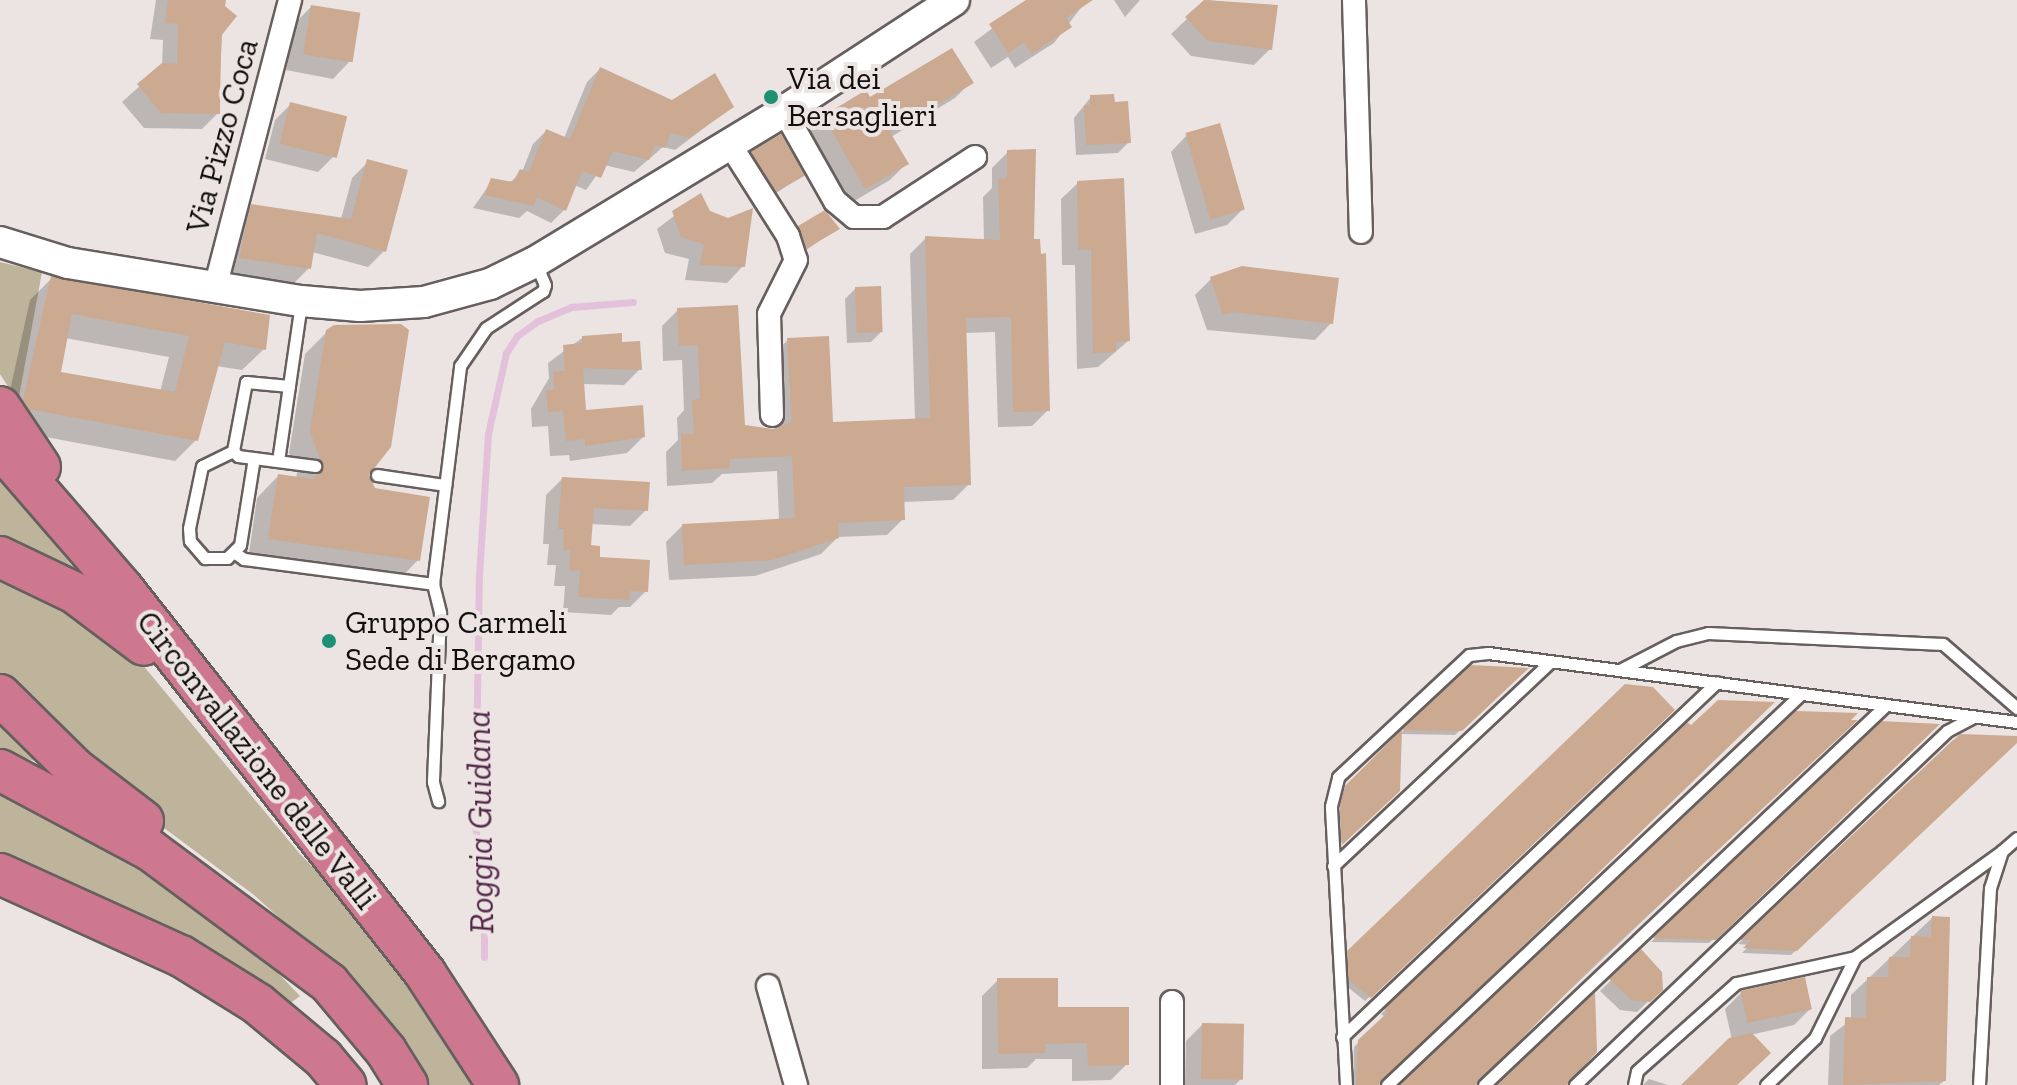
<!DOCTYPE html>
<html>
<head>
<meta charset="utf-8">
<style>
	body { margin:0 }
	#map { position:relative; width:2017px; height:1085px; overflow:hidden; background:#ece4e2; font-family:"Zilla Slab",serif }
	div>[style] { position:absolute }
	.green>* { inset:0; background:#beb49c }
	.shadow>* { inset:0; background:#0003 }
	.stream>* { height:7px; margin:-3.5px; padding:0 3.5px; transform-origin:3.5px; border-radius:3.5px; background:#e4c1db }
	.building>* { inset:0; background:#cbaa91; transform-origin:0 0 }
	.roads { filter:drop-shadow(2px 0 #665f5e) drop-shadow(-2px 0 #665f5e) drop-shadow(0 2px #665f5e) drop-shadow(0 -2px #665f5e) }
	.lane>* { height:11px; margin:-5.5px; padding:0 5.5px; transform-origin:5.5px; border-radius:5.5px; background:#fff }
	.street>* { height:22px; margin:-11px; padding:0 11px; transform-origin:11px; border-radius:11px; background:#fff }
	.secondary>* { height:30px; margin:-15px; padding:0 15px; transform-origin:15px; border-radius:15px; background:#fff }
	.highway>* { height:40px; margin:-20px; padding:0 20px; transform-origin:20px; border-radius:20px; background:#cd788e }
	.dots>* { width:22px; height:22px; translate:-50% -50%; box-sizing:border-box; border:4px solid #ece4e2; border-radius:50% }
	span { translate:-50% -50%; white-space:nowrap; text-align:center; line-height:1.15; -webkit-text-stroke:8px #ece4e2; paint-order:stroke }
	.poi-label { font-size:32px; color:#110e0e }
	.left { translate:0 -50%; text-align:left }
	.street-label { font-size:32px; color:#110e0e }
	.water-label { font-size:34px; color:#512548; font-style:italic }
</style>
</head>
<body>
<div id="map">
	<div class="green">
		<div style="clip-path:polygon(0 262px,42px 272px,18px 402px,0 374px)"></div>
		<div style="clip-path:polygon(0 477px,86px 583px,0 550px)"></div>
		<div style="clip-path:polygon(0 568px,127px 646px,299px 853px,400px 955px,484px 1085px,429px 1085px,339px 972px,254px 895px,144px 813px,0 684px)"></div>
		<div style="clip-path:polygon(0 720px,50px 766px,0 750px)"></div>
		<div style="clip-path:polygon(0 788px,109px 843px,258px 952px,300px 996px,281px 1010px,0 865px)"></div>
	</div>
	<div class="shadow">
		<div style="clip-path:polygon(156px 0,224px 0,218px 113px,202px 129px,144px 128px,122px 102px,162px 66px,163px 40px,150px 39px)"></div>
		<div style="clip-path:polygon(1030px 0,1080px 0,1083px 5px,1054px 43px,1015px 68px,1008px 57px,991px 68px,974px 42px)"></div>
		<div style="clip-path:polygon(1114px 0,1140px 0,1125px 17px)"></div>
		<div style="clip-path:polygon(1207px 0,1276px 7px,1270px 49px,1254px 65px,1191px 56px,1171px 34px)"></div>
		<div style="clip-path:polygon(311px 7px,349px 62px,333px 79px,286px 70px,295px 23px)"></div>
		<div style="clip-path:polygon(600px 69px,672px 103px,715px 76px,732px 107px,675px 150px,663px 147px,634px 172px,604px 165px,586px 190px,574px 185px,564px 210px,551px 223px,527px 211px,519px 218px,473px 208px,492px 181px,508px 184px,522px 172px,533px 144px,546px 131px,564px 138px,587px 82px)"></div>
		<div style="clip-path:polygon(971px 82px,955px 98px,891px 137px,906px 164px,890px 180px,849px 204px,808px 133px,824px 117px,869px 100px)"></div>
		<div style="clip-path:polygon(1091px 97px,1129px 142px,1118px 153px,1076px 155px,1074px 118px)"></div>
		<div style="clip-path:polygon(291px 104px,334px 156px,318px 172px,265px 159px,275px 120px)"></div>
		<div style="clip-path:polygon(1187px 135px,1243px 209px,1227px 225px,1195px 234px,1171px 152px)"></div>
		<div style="clip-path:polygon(1008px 152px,1032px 241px,1048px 410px,1032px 426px,998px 427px,995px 332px,965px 333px,969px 484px,953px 500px,903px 502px,903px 519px,887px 535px,838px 537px,821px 554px,755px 576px,669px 580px,666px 542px,682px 526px,779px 520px,777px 471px,722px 474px,712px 483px,667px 486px,666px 452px,678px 440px,677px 418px,684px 410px,682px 360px,663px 361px,662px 326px,678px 310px,736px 307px,744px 427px,776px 430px,772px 355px,788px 340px,831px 424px,915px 421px,910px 254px,926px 238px,984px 241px,983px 197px,992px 188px,992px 168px)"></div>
		<div style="clip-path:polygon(752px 154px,802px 175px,765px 201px,742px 164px)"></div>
		<div style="clip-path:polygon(368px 162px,384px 251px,368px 267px,312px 252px,309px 268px,293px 284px,224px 274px,236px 222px,252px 206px,341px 219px,352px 178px)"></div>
		<div style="clip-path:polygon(1078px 183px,1128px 341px,1098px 367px,1077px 369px,1075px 265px,1062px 265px,1061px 199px)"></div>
		<div style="clip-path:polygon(700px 196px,743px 266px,727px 283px,685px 280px,689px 259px,665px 253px,657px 229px)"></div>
		<div style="clip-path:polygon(799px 227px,837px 229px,796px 257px,789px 238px)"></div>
		<div style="clip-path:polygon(evenodd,51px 279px,264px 349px,242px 370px,216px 366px,196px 440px,175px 461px,8px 430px,3px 422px,30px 300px,51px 279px,65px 338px,169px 357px,160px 392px,59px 374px,65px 338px)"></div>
		<div style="clip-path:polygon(1211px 279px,1331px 323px,1315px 340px,1207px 330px,1195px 295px)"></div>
		<div style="clip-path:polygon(855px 289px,881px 332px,871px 342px,847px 343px,845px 299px)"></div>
		<div style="clip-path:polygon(327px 332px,366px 474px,418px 560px,397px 582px,248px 560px,257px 498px,278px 476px,296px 479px,298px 467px,289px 453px,305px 354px)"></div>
		<div style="clip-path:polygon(582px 338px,620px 344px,640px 369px,624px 385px,582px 384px,584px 412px,643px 437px,627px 453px,570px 461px,569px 455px,550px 456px,548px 426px,532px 427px,531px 409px,549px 378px,548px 363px)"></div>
		<div style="clip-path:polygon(562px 479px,646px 510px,630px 526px,590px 524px,589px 547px,598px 559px,646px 591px,630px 607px,619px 607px,611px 615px,563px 612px,565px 586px,554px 586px,556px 565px,547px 565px,549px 544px,543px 544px,546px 495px)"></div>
		<div style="clip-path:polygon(1524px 669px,1455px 735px,1400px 734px,1398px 790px,1337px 847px,1341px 792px,1408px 726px)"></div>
		<div style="clip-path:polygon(1626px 686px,1673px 710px,1365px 1001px,1345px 985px,1343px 958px)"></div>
		<div style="clip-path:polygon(1847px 721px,1850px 724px,1476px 1079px,1476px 1085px,1402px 1085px)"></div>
		<div style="clip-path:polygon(1882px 723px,1926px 737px,1709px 943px,1651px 942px)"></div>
		<div style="clip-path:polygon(1687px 725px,1379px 1078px,1379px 1085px,1353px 1085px,1354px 1047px,1385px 1017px,1381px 1014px)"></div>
		<div style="clip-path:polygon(2017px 739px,1791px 955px,1742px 953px,1750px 945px,1738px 944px,1953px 740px)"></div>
		<div style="clip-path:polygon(1932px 918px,1944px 1081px,1939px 1085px,1828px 1085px,1830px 1036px,1851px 1020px,1851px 995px)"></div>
		<div style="clip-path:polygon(1641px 951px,1661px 989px,1637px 1012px,1620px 1010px,1600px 991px)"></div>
		<div style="clip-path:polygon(998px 980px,1056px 1010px,1127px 1064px,1111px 1080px,1072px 1081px,1072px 1059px,1036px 1059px,1027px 1068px,982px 1069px,982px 996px)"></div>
		<div style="clip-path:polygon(1741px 993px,1810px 1009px,1794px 1025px,1750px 1035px,1736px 1085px,1684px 1085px,1732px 1040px,1725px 1009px)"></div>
		<div style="clip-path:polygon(1202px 1025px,1241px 1079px,1235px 1085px,1185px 1085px,1186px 1041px)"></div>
		<div style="clip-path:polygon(1649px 1079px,1668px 1085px,1643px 1085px)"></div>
	</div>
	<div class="stream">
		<div style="left:484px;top:957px;width:51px;rotate:-90deg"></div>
		<div style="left:484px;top:906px;width:83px;rotate:-96.2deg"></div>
		<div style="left:475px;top:823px;width:247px;rotate:-89.1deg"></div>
		<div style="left:479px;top:576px;width:142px;rotate:-86.4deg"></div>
		<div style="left:488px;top:434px;width:83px;rotate:-77.5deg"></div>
		<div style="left:506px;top:353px;width:20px;rotate:-57deg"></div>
		<div style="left:517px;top:336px;width:26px;rotate:-36deg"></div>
		<div style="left:538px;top:321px;width:36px;rotate:-23deg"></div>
		<div style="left:571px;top:307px;width:62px;rotate:-4.6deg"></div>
	</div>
	<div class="building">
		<div style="clip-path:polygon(168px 0,226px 0,225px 6px,237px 16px,221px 36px,220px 114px,161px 113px,137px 84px,162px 63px,177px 64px,178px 24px,165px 23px)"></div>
		<div style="clip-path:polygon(1026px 0,1093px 0,1066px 18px,1072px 27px,1032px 54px,1024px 42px,1008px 53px,989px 24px)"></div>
		<div style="clip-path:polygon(1204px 0,1278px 5px,1272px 50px,1208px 41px,1185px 17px)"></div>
		<div style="left:311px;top:5px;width:50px;height:50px;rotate:9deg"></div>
		<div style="clip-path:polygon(952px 48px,974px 83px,890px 132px,909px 164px,865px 189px,823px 116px,866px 90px,870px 97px)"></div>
		<div style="clip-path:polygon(600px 67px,672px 100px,715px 73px,734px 107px,689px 138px,671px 133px,665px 148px,655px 145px,649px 160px,613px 151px,601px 178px,582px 171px,566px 211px,537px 197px,534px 206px,484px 195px,491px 178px,513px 182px,520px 169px,529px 172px,546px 129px,570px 139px)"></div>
		<div style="clip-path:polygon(1114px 94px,1115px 102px,1128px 101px,1131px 143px,1086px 145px,1084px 105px,1090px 105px,1090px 95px)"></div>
		<div style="left:290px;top:102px;width:59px;height:43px;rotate:14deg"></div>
		<div style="left:1220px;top:123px;width:90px;height:36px;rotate:74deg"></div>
		<div style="left:781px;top:134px;width:48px;height:35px;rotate:60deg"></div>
		<div style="clip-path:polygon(1036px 149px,1034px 239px,1040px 239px,1041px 254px,1046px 253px,1050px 411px,1013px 412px,1011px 317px,966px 318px,971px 485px,904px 487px,905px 520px,838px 523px,839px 538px,772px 560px,684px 565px,682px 524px,795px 518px,792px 456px,730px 459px,730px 468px,682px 471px,681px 434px,694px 434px,692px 400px,700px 399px,698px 345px,679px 346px,677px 308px,738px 305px,745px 425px,773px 429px,792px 422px,787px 338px,829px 336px,833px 422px,930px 418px,925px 236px,1000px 240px,998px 179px,1007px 178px,1007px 150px)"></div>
		<div style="clip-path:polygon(367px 159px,408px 170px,386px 252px,317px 233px,311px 269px,239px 258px,251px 204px,351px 219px)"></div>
		<div style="clip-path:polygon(1124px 178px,1130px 341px,1116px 342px,1116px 352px,1093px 353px,1091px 249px,1078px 250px,1077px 181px)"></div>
		<div style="clip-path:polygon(701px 193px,710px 211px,728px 218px,753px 208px,745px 267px,700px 265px,704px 244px,681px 237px,672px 211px)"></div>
		<div style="clip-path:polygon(825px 210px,840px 229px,807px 248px,798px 226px)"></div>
		<div style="clip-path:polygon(1242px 266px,1339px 278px,1333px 324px,1233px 312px,1223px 315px,1210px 277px)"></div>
		<div style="clip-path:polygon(evenodd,51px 276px,270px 315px,266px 350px,225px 342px,198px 441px,29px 409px,23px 400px,51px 276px,72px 314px,189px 336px,175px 392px,61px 372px,72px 314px)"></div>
		<div style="left:881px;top:286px;width:46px;height:26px;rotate:88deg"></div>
		<div style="clip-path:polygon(401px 324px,409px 330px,391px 447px,369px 475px,375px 488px,430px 497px,420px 561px,268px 539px,278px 474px,313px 479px,323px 468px,310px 431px,326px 330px,334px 325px)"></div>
		<div style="clip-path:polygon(622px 333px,622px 342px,640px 341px,642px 370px,583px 368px,586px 410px,643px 405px,645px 437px,585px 446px,585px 439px,566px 441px,563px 411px,548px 412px,546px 391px,554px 390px,553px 372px,565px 371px,563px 345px,582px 343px,582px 336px)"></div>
		<div style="clip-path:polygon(562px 477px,650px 482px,648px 511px,594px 508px,591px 545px,600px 546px,600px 557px,650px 560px,648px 592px,630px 591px,629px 600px,578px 597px,580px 571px,569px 570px,571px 550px,563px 550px,564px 529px,558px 529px)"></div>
		<div style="clip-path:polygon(1471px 665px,1529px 668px,1462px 731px,1402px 730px,1400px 791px,1342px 845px,1340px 807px,1345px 786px,1406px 725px)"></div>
		<div style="clip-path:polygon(1625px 684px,1653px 687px,1675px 710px,1371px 998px,1349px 980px,1347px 951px)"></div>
		<div style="clip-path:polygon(1718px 700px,1775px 702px,1379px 1085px,1356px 1085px,1358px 1040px,1388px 1012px,1384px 1009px,1687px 722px,1691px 725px)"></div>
		<div style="clip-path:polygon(1796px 711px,1858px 713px,1851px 720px,1858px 720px,1594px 965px,1476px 1085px,1399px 1085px)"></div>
		<div style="clip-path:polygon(1881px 721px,1940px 724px,1716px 940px,1652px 938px)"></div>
		<div style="clip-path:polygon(1960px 734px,2017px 736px,2017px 743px,1797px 951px,1743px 948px,1751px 940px,1740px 940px)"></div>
		<div style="clip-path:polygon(1932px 916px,1950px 917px,1946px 1081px,1843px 1085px,1845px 1017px,1866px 1018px,1867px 977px,1888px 977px,1889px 957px,1910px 957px,1911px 936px,1931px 937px)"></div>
		<div style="clip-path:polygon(1641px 949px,1662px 972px,1663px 990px,1650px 1002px,1631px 1000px,1609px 979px)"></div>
		<div style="left:1805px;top:977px;width:33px;height:66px;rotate:78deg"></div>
		<div style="clip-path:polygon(997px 978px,1058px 978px,1058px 1007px,1129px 1007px,1129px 1065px,1088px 1066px,1087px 1043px,1045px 1044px,1045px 1053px,998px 1054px)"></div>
		<div style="clip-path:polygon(1595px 992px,1597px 1052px,1567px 1085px,1496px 1085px)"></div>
		<div style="left:1202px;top:1023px;width:42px;height:56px;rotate:1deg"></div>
		<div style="clip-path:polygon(1752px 1033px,1771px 1053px,1737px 1085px,1681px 1085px,1729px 1038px)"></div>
	</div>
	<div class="roads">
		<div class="lane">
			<div style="left:289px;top:386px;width:43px;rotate:-174.7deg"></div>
			<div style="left:246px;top:382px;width:70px;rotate:100.7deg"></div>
			<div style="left:233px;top:451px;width:7px;rotate:45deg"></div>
			<div style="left:238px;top:456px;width:78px;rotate:7.4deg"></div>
			<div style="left:233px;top:451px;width:34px;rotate:154deg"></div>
			<div style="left:202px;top:466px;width:63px;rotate:101.8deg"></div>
			<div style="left:189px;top:528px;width:13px;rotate:86deg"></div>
			<div style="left:190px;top:541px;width:23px;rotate:49deg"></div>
			<div style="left:205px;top:558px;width:22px"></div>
			<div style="left:227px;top:558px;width:18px;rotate:-45deg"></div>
			<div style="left:240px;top:545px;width:88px;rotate:-80.9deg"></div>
			<div style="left:278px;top:461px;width:160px;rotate:-81.7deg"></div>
			<div style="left:377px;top:475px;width:69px;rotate:8.4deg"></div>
			<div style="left:235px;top:553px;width:11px;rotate:34deg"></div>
			<div style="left:244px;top:559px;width:191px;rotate:7.5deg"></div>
			<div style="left:433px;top:584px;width:220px;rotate:-82.9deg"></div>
			<div style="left:460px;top:366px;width:46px;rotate:-55.6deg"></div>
			<div style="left:486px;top:328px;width:68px;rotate:-33deg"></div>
			<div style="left:543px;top:291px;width:6px;rotate:-72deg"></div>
			<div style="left:545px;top:285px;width:25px;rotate:-113deg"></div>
			<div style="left:433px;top:584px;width:30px;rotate:76deg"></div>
			<div style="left:440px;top:613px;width:169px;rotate:92.4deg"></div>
			<div style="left:433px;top:782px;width:20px;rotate:75deg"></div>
			<div style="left:1622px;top:669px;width:61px;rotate:-27.4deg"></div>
			<div style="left:1676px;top:641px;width:33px;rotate:-14deg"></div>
			<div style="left:1708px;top:633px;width:235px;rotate:2.7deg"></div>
			<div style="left:1943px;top:644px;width:98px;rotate:40.9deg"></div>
			<div style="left:1333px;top:866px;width:299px;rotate:-43.2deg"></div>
			<div style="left:1342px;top:1037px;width:516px;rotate:-43.43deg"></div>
			<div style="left:1346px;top:1085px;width:279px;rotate:-93.1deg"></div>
			<div style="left:1331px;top:806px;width:30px;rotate:-76deg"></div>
			<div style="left:1338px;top:777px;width:179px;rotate:-43deg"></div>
			<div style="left:1469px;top:655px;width:19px;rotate:-6deg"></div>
			<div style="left:1488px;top:653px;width:533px;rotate:7.43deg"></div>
			<div style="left:1387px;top:1085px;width:569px;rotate:-43.36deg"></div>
			<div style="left:1484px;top:1085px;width:553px;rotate:-43.39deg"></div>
			<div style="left:1575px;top:1085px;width:514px;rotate:-43.58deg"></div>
			<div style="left:1947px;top:731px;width:30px;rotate:-28deg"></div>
			<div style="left:1634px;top:1085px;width:14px;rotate:-78deg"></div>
			<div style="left:1637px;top:1071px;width:132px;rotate:-41.6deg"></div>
			<div style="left:1736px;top:983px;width:122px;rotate:-12.3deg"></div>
			<div style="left:1855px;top:957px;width:181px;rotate:-35.8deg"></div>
			<div style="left:1766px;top:1085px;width:68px;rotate:-43.8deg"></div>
			<div style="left:1815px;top:1038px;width:90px;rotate:-63.7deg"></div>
			<div style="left:1979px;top:1085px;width:197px;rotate:-86.8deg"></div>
			<div style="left:1990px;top:888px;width:39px;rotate:-72deg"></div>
			<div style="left:2002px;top:851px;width:20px;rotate:-41deg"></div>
		</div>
		<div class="street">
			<div style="left:1354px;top:0;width:232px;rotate:88.3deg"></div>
			<div style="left:784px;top:111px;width:103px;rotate:60.5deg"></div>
			<div style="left:835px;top:201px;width:25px;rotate:40deg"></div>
			<div style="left:854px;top:217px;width:29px"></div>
			<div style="left:883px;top:217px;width:110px;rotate:-33.1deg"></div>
			<div style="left:729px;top:143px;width:110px;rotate:57.6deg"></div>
			<div style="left:788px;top:236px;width:25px;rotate:72deg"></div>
			<div style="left:796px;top:260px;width:60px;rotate:116.6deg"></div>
			<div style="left:769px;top:314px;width:101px;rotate:88.3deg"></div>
			<div style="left:215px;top:288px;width:298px;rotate:-75.4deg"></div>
			<div style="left:768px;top:986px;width:103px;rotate:74.2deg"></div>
			<div style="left:1172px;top:1085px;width:83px;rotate:-90deg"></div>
		</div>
		<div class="secondary">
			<div style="left:0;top:242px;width:71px;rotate:17.2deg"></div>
			<div style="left:68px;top:263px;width:236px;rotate:9.3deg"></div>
			<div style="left:301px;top:301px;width:59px;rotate:4.8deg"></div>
			<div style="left:360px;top:306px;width:64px;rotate:-3.6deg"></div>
			<div style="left:424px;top:302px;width:68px;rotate:-15.3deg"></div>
			<div style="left:490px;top:284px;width:50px;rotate:-26.1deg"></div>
			<div style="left:535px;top:262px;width:291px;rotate:-31.2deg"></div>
			<div style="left:784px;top:111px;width:203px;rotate:-33.1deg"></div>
		</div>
		<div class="highway">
			<div style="left:0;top:407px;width:72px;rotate:56.3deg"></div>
			<div style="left:0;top:447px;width:188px;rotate:49.1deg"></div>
			<div style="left:123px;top:589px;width:489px;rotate:51.8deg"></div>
			<div style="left:425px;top:973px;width:134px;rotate:56.9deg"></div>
			<div style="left:0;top:557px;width:83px;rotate:25.6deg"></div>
			<div style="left:75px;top:593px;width:86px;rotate:37deg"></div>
			<div style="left:0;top:695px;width:104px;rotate:44.6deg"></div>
			<div style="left:74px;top:768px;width:87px;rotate:37.5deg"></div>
			<div style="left:0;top:770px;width:170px;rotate:28.1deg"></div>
			<div style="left:150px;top:850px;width:223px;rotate:36.6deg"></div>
			<div style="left:329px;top:983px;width:89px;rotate:50deg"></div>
			<div style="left:386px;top:1051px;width:40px;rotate:58deg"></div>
			<div style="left:0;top:874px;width:199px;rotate:24.4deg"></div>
			<div style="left:181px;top:956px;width:91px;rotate:31.9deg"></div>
			<div style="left:258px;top:1004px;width:85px;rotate:39.7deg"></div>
			<div style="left:323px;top:1058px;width:35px;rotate:50deg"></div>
		</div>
	</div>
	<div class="dots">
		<div style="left:771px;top:97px;background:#1c9174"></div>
		<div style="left:329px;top:641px;background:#1c9174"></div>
	</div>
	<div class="poi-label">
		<span class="left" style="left:787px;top:97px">Via dei<br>Bersaglieri</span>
		<span class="left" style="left:345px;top:641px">Gruppo Carmeli<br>Sede di Bergamo</span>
	</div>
	<div class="street-label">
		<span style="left:222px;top:136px;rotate:-75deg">Via Pizzo Coca</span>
		<span style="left:257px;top:760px;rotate:52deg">Circonvallazione delle Valli</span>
	</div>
	<div class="water-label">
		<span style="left:480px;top:822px;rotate:-91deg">Roggia Guidana</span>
	</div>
</div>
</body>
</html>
